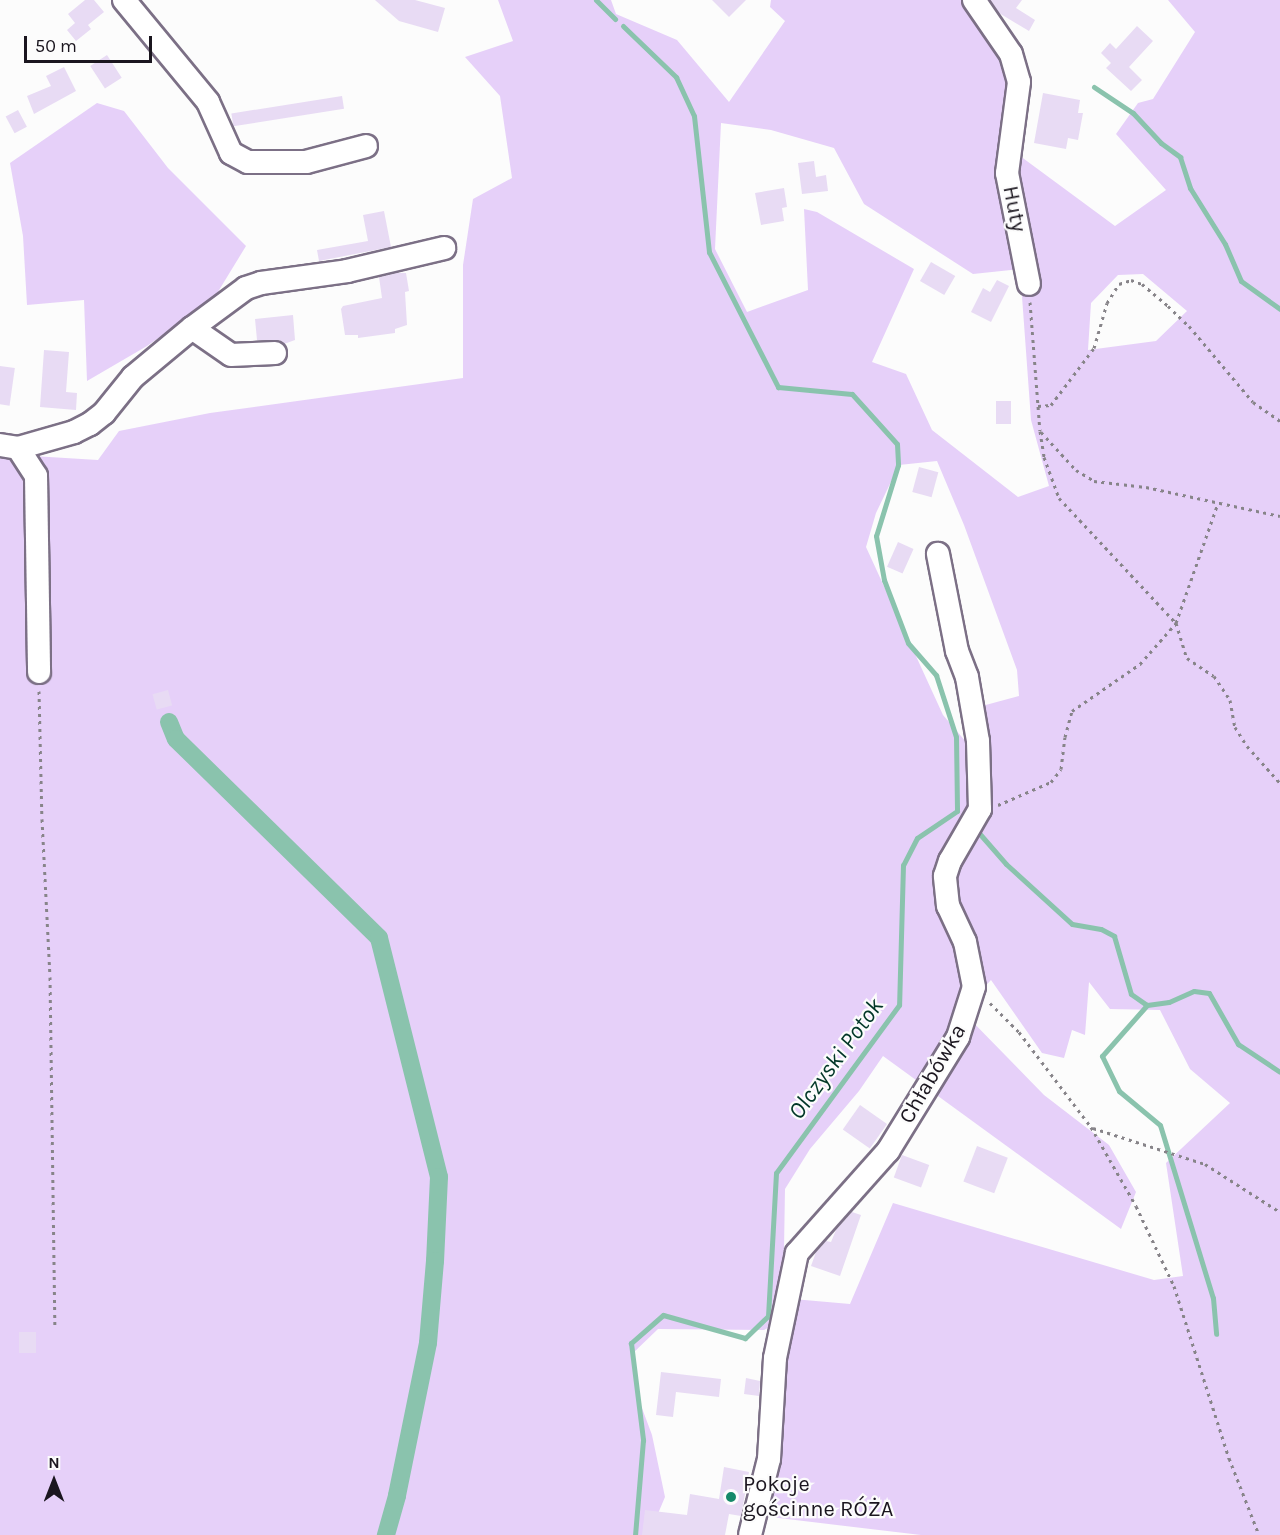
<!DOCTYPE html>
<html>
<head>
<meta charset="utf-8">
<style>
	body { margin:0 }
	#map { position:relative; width:1280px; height:1535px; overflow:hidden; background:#fcfcfc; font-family:Karla,sans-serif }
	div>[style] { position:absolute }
	.green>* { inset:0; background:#e6d0f9 }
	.stream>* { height:5px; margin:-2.5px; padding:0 2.5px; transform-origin:2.5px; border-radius:2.5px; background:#8ac3ad }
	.canal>* { height:18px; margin:-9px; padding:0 9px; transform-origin:9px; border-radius:9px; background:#8ac3ad }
	.building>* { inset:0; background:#e8dbf4; transform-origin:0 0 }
	.path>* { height:3px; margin-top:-1.5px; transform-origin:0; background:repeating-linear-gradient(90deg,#878489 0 3px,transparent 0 7.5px) }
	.roads { filter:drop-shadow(2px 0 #7c7086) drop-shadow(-2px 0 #7c7086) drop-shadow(0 2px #7c7086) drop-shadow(0 -2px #7c7086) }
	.minor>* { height:22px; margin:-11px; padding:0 11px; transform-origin:11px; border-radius:11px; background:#fff }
	.dots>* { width:16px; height:16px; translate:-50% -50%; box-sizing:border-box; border:3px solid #fcfcfc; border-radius:50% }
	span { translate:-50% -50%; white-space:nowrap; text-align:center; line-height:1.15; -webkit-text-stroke:4.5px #fcfcfc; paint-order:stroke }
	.street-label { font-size:22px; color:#1b161f }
	.poi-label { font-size:22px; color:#1b161f }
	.left { translate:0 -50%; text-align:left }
	.water-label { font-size:24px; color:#023728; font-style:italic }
	.north { position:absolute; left:24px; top:1451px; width:60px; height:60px; -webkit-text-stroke:4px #fcfcfc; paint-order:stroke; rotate:0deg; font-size:16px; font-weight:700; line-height:24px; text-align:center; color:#1b161f }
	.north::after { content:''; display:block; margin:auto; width:21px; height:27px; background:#1b161f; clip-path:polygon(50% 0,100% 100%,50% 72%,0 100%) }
	.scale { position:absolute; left:24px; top:36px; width:128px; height:27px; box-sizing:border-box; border:3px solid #1b161f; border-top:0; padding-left:8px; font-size:18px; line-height:21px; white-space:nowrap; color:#1b161f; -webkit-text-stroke:4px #fcfcfc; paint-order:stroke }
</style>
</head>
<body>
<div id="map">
	<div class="green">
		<div style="clip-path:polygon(evenodd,498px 0,611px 0,616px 14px,677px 40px,729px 102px,785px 21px,770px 7px,771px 0,966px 0,1011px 67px,1016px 153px,1115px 226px,1166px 190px,1116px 134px,1138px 103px,1153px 99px,1195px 32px,1168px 0,1280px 0,1280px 1535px,921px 1535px,761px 1516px,777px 1365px,793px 1299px,850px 1304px,893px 1203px,1154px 1280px,1183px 1276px,1166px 1163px,1230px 1103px,1190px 1069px,1160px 1010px,1110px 1009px,1089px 982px,1085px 1035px,1072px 1030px,1064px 1058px,1042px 1053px,991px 980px,962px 1011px,1044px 1095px,1109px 1145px,1136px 1192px,1121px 1229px,883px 1056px,859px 1091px,810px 1149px,785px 1189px,784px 1249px,773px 1325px,764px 1330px,658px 1329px,631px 1355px,636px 1392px,652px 1435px,665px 1497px,649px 1535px,0 1535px,0 454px,98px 460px,119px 431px,210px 413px,463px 378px,463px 265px,473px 199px,512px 178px,500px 96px,465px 57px,513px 41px,498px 0,721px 123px,771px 130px,834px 148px,864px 204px,973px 274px,1020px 269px,1031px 420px,1049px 486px,1018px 497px,932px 430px,906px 374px,872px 362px,914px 269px,817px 212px,804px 209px,808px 290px,747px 312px,715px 249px,721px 123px,498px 0,1143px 274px,1187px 311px,1156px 341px,1088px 350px,1091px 303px,1118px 275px,1143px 274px,498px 0,937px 461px,964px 525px,1017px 670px,1019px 696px,982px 706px,985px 812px,974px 844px,955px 878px,945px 853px,970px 801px,973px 750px,943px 715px,866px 547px,876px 513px,899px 465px,937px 461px)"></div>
		<div style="clip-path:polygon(97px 103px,124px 111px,168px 168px,246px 246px,213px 300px,147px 346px,87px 381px,84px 300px,27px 305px,23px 236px,10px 163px)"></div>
	</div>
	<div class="stream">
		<div style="left:596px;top:0;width:27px;rotate:45deg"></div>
		<div style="left:623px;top:26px;width:74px;rotate:43.9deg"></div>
		<div style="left:676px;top:77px;width:43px;rotate:65.2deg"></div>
		<div style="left:694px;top:116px;width:137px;rotate:83.7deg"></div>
		<div style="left:709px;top:252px;width:152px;rotate:62.9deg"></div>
		<div style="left:778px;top:387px;width:74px;rotate:5.4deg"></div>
		<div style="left:852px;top:394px;width:67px;rotate:48deg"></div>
		<div style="left:897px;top:444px;width:21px;rotate:87deg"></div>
		<div style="left:898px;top:465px;width:74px;rotate:107.2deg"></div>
		<div style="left:876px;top:536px;width:45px;rotate:79.7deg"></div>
		<div style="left:884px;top:580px;width:67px;rotate:69.1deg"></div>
		<div style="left:908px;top:643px;width:43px;rotate:48.8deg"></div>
		<div style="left:936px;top:675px;width:65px;rotate:72.1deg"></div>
		<div style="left:956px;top:737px;width:74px;rotate:89.2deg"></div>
		<div style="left:957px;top:811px;width:48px;rotate:146deg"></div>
		<div style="left:917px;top:838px;width:30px;rotate:117deg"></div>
		<div style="left:903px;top:865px;width:140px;rotate:91.6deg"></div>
		<div style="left:899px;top:1005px;width:208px;rotate:126.2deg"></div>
		<div style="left:776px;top:1173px;width:143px;rotate:93.2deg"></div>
		<div style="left:768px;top:1316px;width:32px;rotate:136deg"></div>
		<div style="left:745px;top:1338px;width:85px;rotate:-164.3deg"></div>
		<div style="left:663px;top:1315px;width:43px;rotate:138.8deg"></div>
		<div style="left:631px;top:1343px;width:98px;rotate:82.9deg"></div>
		<div style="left:643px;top:1440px;width:95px;rotate:94.8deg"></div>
		<div style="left:1094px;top:87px;width:47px;rotate:33.7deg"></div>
		<div style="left:1133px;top:113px;width:41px;rotate:47deg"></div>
		<div style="left:1161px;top:143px;width:24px;rotate:36deg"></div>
		<div style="left:1180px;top:157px;width:33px;rotate:72deg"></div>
		<div style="left:1190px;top:188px;width:66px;rotate:58deg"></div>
		<div style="left:1225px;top:244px;width:40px;rotate:66.6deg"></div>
		<div style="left:1241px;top:281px;width:48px;rotate:35.7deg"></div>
		<div style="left:979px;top:833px;width:41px;rotate:48.9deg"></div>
		<div style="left:1006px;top:864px;width:89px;rotate:42.3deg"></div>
		<div style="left:1072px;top:924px;width:29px;rotate:10deg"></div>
		<div style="left:1101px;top:929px;width:15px;rotate:28deg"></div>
		<div style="left:1114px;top:936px;width:60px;rotate:73.7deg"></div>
		<div style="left:1131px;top:994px;width:19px;rotate:35deg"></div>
		<div style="left:1147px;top:1005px;width:22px;rotate:-8deg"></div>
		<div style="left:1169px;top:1002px;width:27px;rotate:-24deg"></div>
		<div style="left:1194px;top:991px;width:15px;rotate:8deg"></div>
		<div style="left:1209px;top:993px;width:59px;rotate:60.4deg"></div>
		<div style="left:1238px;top:1044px;width:50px;rotate:33.7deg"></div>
		<div style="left:1147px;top:1005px;width:68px;rotate:131.4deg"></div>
		<div style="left:1102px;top:1056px;width:39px;rotate:64deg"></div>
		<div style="left:1119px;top:1091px;width:53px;rotate:39.7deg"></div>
		<div style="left:1160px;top:1125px;width:181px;rotate:73deg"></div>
		<div style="left:1213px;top:1298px;width:36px;rotate:85deg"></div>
	</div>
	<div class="canal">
		<div style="left:169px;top:722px;width:18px;rotate:68deg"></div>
		<div style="left:176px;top:739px;width:284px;rotate:44.4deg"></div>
		<div style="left:379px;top:938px;width:246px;rotate:75.9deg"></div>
		<div style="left:439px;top:1177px;width:84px;rotate:92.7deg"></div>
		<div style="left:435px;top:1261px;width:82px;rotate:94.9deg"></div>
		<div style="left:428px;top:1343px;width:156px;rotate:101.5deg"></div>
		<div style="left:397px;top:1496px;width:41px;rotate:105.8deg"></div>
	</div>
	<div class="building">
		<div style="clip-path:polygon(85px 0,94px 0,104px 12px,88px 25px,91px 29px,76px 41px,67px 30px,75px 23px,68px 14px)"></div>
		<div style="clip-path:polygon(375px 0,415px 0,445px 8px,438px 32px,399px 21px)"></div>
		<div style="clip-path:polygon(712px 0,746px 0,729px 17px)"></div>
		<div style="clip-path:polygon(990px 0,1022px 0,1016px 8px,1035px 20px,1029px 31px,999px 13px)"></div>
		<div style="clip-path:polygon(1137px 26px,1153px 41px,1129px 67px,1142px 80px,1131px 91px,1106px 68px,1111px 63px,1101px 53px,1110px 43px,1116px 49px)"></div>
		<div style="left:107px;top:55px;width:27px;height:20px;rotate:57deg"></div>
		<div style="clip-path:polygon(64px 67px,76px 91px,34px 114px,27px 96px,51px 86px,46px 76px)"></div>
		<div style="clip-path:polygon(1043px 93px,1080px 100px,1078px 113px,1083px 113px,1078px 140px,1068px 138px,1066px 149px,1034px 143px)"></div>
		<div style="left:342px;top:96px;width:13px;height:112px;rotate:81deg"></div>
		<div style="left:18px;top:110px;width:19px;height:14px;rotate:62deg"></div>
		<div style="clip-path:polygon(814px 161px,816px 177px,826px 175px,828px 191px,802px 194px,798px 163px)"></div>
		<div style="clip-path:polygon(784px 188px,787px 207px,782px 208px,784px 221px,761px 225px,755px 193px)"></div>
		<div style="clip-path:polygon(384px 211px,391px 247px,319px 261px,317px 250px,368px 241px,363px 215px)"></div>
		<div style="left:931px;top:262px;width:28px;height:22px;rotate:30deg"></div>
		<div style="clip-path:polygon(396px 273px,406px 273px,409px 291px,405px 292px,407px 325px,395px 329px,395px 333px,358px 338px,358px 335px,345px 335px,341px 309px,343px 306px,382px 298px,379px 277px)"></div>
		<div style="clip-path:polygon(997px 280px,1009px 286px,991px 322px,971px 312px,983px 288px,990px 292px)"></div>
		<div style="clip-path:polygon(293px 315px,295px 340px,284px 344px,275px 340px,257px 340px,255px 319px)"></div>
		<div style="clip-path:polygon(44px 350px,69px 352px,66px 392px,77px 393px,76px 410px,40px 407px)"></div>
		<div style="left:0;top:366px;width:15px;height:38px;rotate:8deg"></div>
		<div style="left:1011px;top:401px;width:23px;height:15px;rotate:90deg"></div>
		<div style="left:919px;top:467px;width:20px;height:26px;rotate:15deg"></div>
		<div style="left:898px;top:542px;width:17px;height:27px;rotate:24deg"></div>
		<div style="left:168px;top:690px;width:16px;height:16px;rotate:75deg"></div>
		<div style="left:860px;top:1105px;width:33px;height:30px;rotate:35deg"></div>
		<div style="left:977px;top:1146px;width:33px;height:38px;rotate:21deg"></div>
		<div style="left:902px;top:1155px;width:29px;height:24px;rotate:20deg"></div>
		<div style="clip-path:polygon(852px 1212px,861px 1215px,840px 1276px,811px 1266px,816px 1252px,826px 1241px,831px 1242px,836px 1230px)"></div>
		<div style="left:19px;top:1332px;width:17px;height:21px"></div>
		<div style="clip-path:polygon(661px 1372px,721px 1379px,719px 1397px,676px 1392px,673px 1417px,656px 1415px)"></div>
		<div style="clip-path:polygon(746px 1378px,760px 1381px,759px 1396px,744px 1394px)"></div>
		<div style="clip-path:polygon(724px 1467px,749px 1472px,741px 1516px,729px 1514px,725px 1535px,642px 1535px,645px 1510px,687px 1515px,690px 1494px,719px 1499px)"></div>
	</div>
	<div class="path">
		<div style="left:1030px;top:302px;width:129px;rotate:85.6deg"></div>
		<div style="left:1040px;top:431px;width:26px;rotate:81deg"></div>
		<div style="left:1044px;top:457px;width:44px;rotate:69.9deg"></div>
		<div style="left:1059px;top:498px;width:171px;rotate:46.9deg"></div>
		<div style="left:1176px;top:623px;width:37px;rotate:73deg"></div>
		<div style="left:1187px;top:658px;width:32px;rotate:34deg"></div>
		<div style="left:1214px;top:676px;width:29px;rotate:56deg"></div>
		<div style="left:1230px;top:700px;width:27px;rotate:80deg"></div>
		<div style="left:1235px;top:727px;width:22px;rotate:58deg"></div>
		<div style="left:1247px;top:746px;width:50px;rotate:48.3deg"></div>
		<div style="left:1038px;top:406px;width:13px;rotate:-4deg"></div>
		<div style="left:1051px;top:405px;width:71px;rotate:-53deg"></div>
		<div style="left:1094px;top:348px;width:47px;rotate:-73.9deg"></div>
		<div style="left:1107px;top:303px;width:22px;rotate:-58deg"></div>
		<div style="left:1119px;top:284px;width:13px;rotate:-18deg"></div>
		<div style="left:1131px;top:280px;width:12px;rotate:20deg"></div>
		<div style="left:1142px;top:284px;width:34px;rotate:40deg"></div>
		<div style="left:1168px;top:306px;width:29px;rotate:44deg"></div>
		<div style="left:1189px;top:326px;width:99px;rotate:49.9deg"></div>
		<div style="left:1253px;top:402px;width:33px;rotate:35deg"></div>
		<div style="left:1041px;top:432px;width:52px;rotate:47.4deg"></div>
		<div style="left:1076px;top:470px;width:21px;rotate:31deg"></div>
		<div style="left:1094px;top:481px;width:52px;rotate:6.6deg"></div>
		<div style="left:1146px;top:487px;width:137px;rotate:12.2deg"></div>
		<div style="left:39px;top:691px;width:128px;rotate:88.7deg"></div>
		<div style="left:42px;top:819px;width:158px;rotate:87.1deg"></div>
		<div style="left:50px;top:977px;width:348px;rotate:89.2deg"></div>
		<div style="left:998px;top:805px;width:58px;rotate:-23.5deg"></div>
		<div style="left:1051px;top:782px;width:16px;rotate:-52deg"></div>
		<div style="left:1061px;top:769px;width:32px;rotate:-83deg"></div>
		<div style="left:1065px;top:737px;width:27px;rotate:-75deg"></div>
		<div style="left:1072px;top:711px;width:83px;rotate:-34.7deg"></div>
		<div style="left:1140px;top:664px;width:55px;rotate:-48.7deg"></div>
		<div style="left:1176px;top:623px;width:127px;rotate:-70.7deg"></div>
		<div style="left:990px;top:1003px;width:41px;rotate:45deg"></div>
		<div style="left:1019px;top:1032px;width:119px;rotate:52.8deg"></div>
		<div style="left:1091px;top:1127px;width:91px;rotate:60.3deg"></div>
		<div style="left:1136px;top:1206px;width:89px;rotate:64.6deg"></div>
		<div style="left:1174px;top:1286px;width:181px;rotate:72.3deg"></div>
		<div style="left:1229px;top:1458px;width:83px;rotate:68.7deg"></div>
		<div style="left:1093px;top:1128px;width:118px;rotate:17.8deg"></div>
		<div style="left:1205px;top:1164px;width:89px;rotate:32.6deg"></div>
	</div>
	<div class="roads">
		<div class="minor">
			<div style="left:124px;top:0;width:132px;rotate:50.5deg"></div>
			<div style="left:208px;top:102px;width:56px;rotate:65.7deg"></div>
			<div style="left:231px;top:153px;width:19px;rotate:28deg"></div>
			<div style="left:248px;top:162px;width:58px"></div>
			<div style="left:306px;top:162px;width:62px;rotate:-14.9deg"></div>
			<div style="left:974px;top:0;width:65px;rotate:55.6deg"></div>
			<div style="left:1011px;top:54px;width:29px;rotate:74deg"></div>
			<div style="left:1019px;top:82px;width:92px;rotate:97.5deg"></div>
			<div style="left:1007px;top:173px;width:113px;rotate:78.8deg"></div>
			<div style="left:192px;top:328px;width:47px;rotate:34.7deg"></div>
			<div style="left:231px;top:355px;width:44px;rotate:-2.6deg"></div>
			<div style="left:0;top:445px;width:18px;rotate:9deg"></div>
			<div style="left:18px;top:448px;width:58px;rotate:-15.9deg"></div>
			<div style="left:74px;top:432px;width:18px;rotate:-27deg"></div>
			<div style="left:90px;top:424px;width:18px;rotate:-38deg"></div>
			<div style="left:104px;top:413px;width:46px;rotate:-51.1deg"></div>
			<div style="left:133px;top:377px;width:77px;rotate:-39.7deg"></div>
			<div style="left:192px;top:328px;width:67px;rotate:-36.5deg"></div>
			<div style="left:246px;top:288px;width:16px;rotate:-18deg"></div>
			<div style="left:261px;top:283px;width:87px;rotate:-7.9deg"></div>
			<div style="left:347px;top:271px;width:100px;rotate:-13.3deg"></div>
			<div style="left:18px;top:448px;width:33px;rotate:57deg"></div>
			<div style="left:36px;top:476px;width:196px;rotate:89.1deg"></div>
			<div style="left:750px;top:1535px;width:78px;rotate:-76deg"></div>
			<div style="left:769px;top:1459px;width:101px;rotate:-86.6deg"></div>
			<div style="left:775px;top:1358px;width:107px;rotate:-78.2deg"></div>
			<div style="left:797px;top:1253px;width:137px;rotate:-48.3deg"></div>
			<div style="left:888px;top:1151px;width:134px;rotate:-58.4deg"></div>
			<div style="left:958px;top:1037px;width:52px;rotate:-72.3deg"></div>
			<div style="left:974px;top:987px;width:46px;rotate:-101.3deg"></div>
			<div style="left:965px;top:942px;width:40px;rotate:-115deg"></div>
			<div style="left:948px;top:906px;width:30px;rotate:-96deg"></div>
			<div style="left:945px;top:876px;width:16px;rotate:-72deg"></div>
			<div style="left:950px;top:861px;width:60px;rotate:-60deg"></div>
			<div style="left:980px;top:809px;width:68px;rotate:-91.7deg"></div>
			<div style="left:978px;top:741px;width:65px;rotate:-99.8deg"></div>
			<div style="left:967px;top:677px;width:28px;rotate:-111deg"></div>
			<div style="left:957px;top:651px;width:99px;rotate:-101.1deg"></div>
		</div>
	</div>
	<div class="dots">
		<div style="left:731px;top:1497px;background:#158969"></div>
	</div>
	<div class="street-label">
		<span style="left:1014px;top:209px;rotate:79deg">Huty</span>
		<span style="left:933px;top:1074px;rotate:-60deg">Chłabówka</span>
	</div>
	<div class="poi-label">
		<span class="left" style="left:743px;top:1497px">Pokoje<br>gościnne RÓŻA</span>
	</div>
	<div class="water-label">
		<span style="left:836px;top:1059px;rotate:-54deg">Olczyski Potok</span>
	</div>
	<div class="north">N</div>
	<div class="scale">50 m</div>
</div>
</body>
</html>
